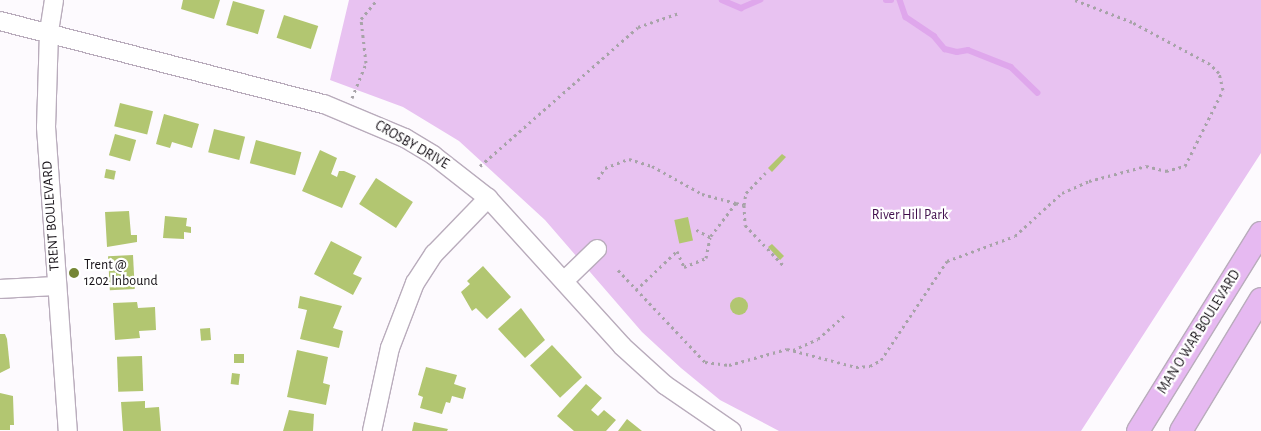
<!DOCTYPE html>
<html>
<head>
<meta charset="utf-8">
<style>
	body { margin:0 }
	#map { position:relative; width:1261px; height:431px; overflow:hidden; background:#fdfafe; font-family:"Alegreya Sans",sans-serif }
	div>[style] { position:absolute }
	.green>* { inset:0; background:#e8c2f1 }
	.stream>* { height:5.5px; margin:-2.75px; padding:0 2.75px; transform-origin:2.75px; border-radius:2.75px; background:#dfa7ec }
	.building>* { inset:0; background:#b2c671; transform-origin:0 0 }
	.round { border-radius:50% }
	.path>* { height:3px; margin-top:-1.5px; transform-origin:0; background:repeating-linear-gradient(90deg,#a7a3a8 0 2.5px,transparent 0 6.5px) }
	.roads { filter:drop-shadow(1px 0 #b9acbc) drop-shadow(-1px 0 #b9acbc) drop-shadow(0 1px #b9acbc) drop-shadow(0 -1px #b9acbc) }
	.minor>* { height:18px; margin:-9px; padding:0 9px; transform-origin:9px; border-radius:9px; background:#fff }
	.major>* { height:22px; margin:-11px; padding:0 11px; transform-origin:11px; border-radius:11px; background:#e6b9f1 }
	.dots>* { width:14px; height:14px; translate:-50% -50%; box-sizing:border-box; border:2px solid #fff; border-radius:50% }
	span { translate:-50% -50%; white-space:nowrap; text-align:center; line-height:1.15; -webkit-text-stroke:4.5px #fff; paint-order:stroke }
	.street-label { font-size:14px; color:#161117 }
	.park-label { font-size:14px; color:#400d4b }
	.poi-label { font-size:14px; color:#161117 }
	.left { translate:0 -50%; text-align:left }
</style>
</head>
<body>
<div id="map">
	<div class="green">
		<div style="clip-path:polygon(349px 0,1261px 0,1261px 153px,1081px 431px,779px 431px,720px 400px,681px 368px,642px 332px,545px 220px,459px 141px,403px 107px,330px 80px)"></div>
	</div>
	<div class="stream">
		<div style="left:722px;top:0;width:21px;rotate:23deg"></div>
		<div style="left:741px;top:8px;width:21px;rotate:-23deg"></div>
		<div style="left:886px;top:0;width:5px"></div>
		<div style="left:900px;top:0;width:18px;rotate:71deg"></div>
		<div style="left:906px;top:17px;width:34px;rotate:34deg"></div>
		<div style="left:934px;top:36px;width:17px;rotate:50deg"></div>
		<div style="left:945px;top:49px;width:12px;rotate:14deg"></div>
		<div style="left:957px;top:52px;width:11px;rotate:-10deg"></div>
		<div style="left:968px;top:50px;width:46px;rotate:21.6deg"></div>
		<div style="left:1011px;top:67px;width:37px;rotate:44deg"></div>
	</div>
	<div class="building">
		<div style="clip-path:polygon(183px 0,220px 0,214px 19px,181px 9px)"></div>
		<div style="left:233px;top:1px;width:33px;height:25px;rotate:16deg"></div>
		<div style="left:284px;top:15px;width:36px;height:24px;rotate:18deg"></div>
		<div style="left:120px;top:103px;width:34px;height:24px;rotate:14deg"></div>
		<div style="clip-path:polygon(164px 114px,199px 124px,192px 148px,172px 142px,170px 148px,156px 144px)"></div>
		<div style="left:214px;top:129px;width:32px;height:24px;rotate:14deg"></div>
		<div style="left:115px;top:134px;width:22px;height:22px;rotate:16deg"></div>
		<div style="left:256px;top:140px;width:47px;height:24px;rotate:15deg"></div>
		<div style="clip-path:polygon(320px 150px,337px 158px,331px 174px,337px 177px,339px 171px,344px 171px,356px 176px,342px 208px,302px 191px)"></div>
		<div style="clip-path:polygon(782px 154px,786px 157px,772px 172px,768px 168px)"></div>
		<div style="left:106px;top:169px;width:10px;height:9px;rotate:11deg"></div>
		<div style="left:376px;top:178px;width:44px;height:31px;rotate:33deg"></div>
		<div style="clip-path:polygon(129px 211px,131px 235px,137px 235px,137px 242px,107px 247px,105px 212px)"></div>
		<div style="clip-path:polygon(165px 216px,187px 218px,186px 226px,191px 227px,191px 233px,184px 232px,184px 239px,163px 238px)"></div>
		<div style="left:688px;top:217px;width:24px;height:14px;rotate:78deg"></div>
		<div style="clip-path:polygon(331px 241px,362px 257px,353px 274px,362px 278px,353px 295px,314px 274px)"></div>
		<div style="clip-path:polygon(772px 244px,784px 256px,780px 260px,768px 247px)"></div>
		<div style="left:133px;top:255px;width:34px;height:25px;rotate:87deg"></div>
		<div style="clip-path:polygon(483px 266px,511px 297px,487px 319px,476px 308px,472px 311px,461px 292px,470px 284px,467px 281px)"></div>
		<div style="clip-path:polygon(300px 296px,342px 306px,333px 328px,343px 331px,339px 348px,300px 339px,307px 310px,298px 308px)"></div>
		<div class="round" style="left:730px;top:297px;width:18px;height:18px"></div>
		<div style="clip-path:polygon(137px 302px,138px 308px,155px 307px,156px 330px,139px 331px,140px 338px,115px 340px,113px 303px)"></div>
		<div style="clip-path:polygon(521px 308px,545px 340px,525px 358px,498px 329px)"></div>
		<div style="left:210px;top:328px;width:12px;height:10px;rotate:85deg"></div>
		<div style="clip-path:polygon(0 334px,5px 334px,7px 339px,10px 368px,0 373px)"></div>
		<div style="left:552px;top:345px;width:44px;height:30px;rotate:47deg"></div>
		<div style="clip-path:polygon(297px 350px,328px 357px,323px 383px,330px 385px,326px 405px,287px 397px)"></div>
		<div style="left:234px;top:354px;width:10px;height:9px"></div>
		<div style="left:142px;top:356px;width:35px;height:25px;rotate:88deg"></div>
		<div style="clip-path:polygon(426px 367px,457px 375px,454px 384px,466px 388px,463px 399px,452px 396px,450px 403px,446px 402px,442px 414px,420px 408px,423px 397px,418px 395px)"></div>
		<div style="left:232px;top:373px;width:8px;height:11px;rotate:7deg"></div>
		<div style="clip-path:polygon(586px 384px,602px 398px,591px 410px,598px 416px,604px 410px,616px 420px,606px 431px,574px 431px,557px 416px)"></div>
		<div style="clip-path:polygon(0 393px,13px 396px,14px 425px,10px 425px,10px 430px,0 430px)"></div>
		<div style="clip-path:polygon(145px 401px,145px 408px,159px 407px,161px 431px,123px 431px,121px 402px)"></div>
		<div style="clip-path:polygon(289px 410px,314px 414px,313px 431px,283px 431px)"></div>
		<div style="clip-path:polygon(627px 419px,642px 431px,618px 431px)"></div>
		<div style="clip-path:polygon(414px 422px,448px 429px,447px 431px,412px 431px)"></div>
	</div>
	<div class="path">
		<div style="left:352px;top:98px;width:38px;rotate:-68deg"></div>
		<div style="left:366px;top:63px;width:44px;rotate:-96.5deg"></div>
		<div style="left:361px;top:19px;width:25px;rotate:-50deg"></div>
		<div style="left:480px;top:166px;width:210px;rotate:-41.3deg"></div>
		<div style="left:638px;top:27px;width:43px;rotate:-18.9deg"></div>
		<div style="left:598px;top:179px;width:13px;rotate:-58deg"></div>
		<div style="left:605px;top:168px;width:26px;rotate:-21deg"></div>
		<div style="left:629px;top:159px;width:24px;rotate:17deg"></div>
		<div style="left:652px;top:166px;width:57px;rotate:29.2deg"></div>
		<div style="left:702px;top:194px;width:35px;rotate:15deg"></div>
		<div style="left:736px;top:203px;width:43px;rotate:127.4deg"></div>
		<div style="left:710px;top:237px;width:17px;rotate:-152deg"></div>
		<div style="left:736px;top:203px;width:8px;rotate:14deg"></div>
		<div style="left:744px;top:205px;width:20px;rotate:87deg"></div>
		<div style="left:745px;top:225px;width:55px;rotate:46.5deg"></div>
		<div style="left:744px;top:205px;width:12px;rotate:-81deg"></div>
		<div style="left:746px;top:193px;width:28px;rotate:-46deg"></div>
		<div style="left:618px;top:270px;width:127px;rotate:46.6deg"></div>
		<div style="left:705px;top:362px;width:24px;rotate:7deg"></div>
		<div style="left:729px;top:365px;width:60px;rotate:-15.4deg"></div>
		<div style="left:787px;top:349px;width:71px;rotate:14.6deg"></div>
		<div style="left:856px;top:367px;width:14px;rotate:-4deg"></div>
		<div style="left:870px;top:366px;width:13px;rotate:-29deg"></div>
		<div style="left:881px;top:360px;width:119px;rotate:-56.3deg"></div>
		<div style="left:947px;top:261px;width:72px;rotate:-20.2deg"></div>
		<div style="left:1015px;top:236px;width:64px;rotate:-42.5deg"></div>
		<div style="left:1062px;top:193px;width:30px;rotate:-24deg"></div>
		<div style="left:1089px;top:181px;width:59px;rotate:-14.7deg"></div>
		<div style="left:1146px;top:166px;width:21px;rotate:14deg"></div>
		<div style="left:1166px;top:171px;width:20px;rotate:-15deg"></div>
		<div style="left:1185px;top:166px;width:85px;rotate:-63.4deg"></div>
		<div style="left:1223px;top:90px;width:17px;rotate:-103deg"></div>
		<div style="left:1219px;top:73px;width:13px;rotate:-135deg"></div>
		<div style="left:1210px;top:64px;width:89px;rotate:-151.7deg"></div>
		<div style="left:1132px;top:22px;width:61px;rotate:-158.9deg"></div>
		<div style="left:636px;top:290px;width:57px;rotate:-43.6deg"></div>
		<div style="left:677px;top:251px;width:17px;rotate:66deg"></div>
		<div style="left:684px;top:267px;width:24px;rotate:-22deg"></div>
		<div style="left:706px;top:258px;width:21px;rotate:-79deg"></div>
		<div style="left:793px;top:350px;width:27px;rotate:-24deg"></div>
		<div style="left:818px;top:339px;width:38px;rotate:-42deg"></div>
	</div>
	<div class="roads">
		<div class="minor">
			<div style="left:54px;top:0;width:32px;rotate:99deg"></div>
			<div style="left:49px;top:32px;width:95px;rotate:91.8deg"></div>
			<div style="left:46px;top:127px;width:305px;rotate:85.9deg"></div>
			<div style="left:0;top:21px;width:334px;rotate:14.4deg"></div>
			<div style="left:324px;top:104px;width:88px;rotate:22.8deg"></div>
			<div style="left:405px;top:138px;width:33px;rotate:31deg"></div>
			<div style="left:433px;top:155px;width:70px;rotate:38deg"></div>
			<div style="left:488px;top:198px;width:200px;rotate:47.8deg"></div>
			<div style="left:622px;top:346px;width:58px;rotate:42.2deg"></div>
			<div style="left:665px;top:385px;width:81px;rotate:34.5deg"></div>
			<div style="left:564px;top:281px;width:46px;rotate:-44.1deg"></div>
			<div style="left:0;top:289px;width:56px;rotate:-3.1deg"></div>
			<div style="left:372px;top:431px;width:85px;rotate:-77.8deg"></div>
			<div style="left:390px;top:348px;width:70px;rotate:-69deg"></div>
			<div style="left:415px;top:283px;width:35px;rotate:-57deg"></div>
			<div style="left:434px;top:254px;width:78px;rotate:-46deg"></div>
		</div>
		<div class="major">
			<div style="left:1138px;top:431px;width:233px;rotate:-58.2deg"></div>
			<div style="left:1181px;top:431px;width:154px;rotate:-58.8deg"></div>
		</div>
	</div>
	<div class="dots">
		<div style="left:74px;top:273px;background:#758635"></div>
	</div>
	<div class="street-label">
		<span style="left:412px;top:145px;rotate:30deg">CROSBY DRIVE</span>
		<span style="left:51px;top:216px;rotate:-94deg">TRENT BOULEVARD</span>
		<span style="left:1199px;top:332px;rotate:-58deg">MAN O WAR BOULEVARD</span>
	</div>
	<div class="park-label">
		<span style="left:910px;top:215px">River Hill Park</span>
	</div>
	<div class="poi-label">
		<span class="left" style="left:84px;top:273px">Trent @<br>1202 Inbound</span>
	</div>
</div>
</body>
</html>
